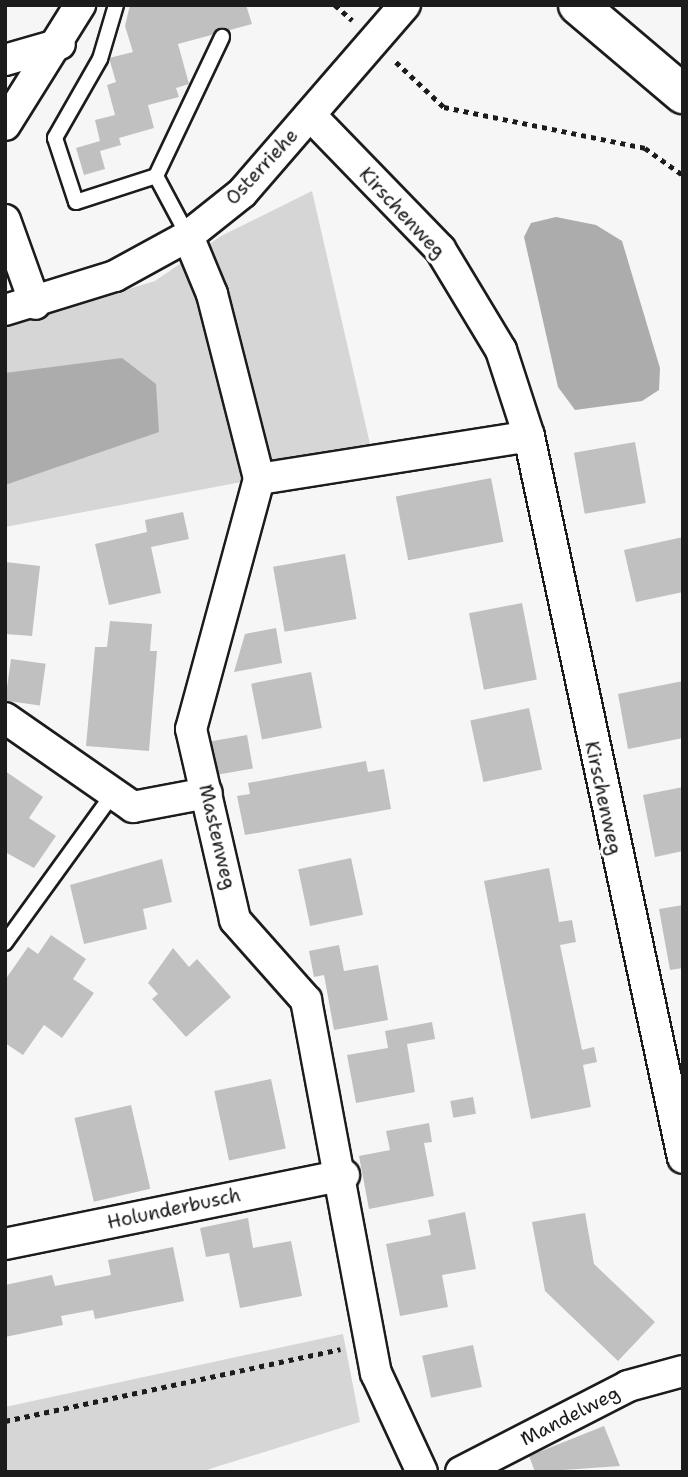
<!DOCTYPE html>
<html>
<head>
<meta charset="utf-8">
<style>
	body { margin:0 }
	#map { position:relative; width:688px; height:1477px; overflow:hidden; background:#f6f6f6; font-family:"Shantell Sans",sans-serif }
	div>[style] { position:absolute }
	.green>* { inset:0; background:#d6d6d6 }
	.water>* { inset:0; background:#acacac }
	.building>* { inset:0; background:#c0c0c0; transform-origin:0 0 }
	.path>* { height:4.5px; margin-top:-2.25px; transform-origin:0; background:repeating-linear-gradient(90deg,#1c1c1c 0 5px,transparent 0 10px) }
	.roads { filter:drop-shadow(2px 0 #1c1c1c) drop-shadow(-2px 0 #1c1c1c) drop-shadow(0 2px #1c1c1c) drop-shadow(0 -2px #1c1c1c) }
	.lane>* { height:14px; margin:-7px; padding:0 7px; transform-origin:7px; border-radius:7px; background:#fff }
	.street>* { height:30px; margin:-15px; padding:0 15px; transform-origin:15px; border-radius:15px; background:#fff }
	.secondary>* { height:38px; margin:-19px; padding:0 19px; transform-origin:19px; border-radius:19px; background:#fff }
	span { translate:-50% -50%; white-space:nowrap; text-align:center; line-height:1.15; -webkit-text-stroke:6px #fff; paint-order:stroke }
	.street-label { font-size:19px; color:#1c1c1c }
	.frame { position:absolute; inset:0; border:7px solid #1c1c1c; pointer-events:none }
</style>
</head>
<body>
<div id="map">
	<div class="green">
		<div style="clip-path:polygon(312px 191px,373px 457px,5px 527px,5px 326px,155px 281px,221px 236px)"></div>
		<div style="clip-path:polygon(343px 1334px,360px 1422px,200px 1472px,5px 1472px,5px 1407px)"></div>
	</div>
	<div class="water">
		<div style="clip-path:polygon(556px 217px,596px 225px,622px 241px,660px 368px,659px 390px,642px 401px,575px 410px,558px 387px,524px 237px,531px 223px)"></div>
		<div style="clip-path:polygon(122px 358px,156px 384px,159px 432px,5px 485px,5px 373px)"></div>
	</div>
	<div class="building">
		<div style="clip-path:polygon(130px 5px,246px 5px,252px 24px,178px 44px,189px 84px,176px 88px,179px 97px,148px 105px,154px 128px,119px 138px,121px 145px,100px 151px,105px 169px,84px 175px,76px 148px,100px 141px,95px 120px,115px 115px,107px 85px,116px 82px,109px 58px,133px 52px,125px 26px)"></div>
		<div style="left:635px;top:442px;width:62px;height:62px;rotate:80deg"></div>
		<div style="left:491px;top:478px;width:65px;height:97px;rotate:79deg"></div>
		<div style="clip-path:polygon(183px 512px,189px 539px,151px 547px,161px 593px,109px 605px,95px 544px,147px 532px,145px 520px)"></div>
		<div style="clip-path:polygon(683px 537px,683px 592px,636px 602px,624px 550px)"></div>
		<div style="left:345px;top:554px;width:66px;height:73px;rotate:80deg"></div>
		<div style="clip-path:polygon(5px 562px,40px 566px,32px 636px,5px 634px)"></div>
		<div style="left:522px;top:603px;width:78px;height:54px;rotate:79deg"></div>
		<div style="clip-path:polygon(110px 621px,152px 624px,150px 651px,157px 651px,149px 751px,86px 746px,95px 647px,107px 647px)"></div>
		<div style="clip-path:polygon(276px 628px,282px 663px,234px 672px,245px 634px)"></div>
		<div style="left:11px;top:659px;width:35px;height:42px;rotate:8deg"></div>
		<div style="left:311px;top:672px;width:57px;height:61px;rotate:79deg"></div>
		<div style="clip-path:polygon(683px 681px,683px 738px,628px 749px,618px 694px)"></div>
		<div style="left:529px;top:708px;width:63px;height:60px;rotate:78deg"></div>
		<div style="left:247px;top:735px;width:34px;height:42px;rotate:80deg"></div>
		<div style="clip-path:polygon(366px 761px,368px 772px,384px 769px,391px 809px,245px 835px,237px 796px,250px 794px,248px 783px)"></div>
		<div style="clip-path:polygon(5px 771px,43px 797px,29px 818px,56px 836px,34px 868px,5px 852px)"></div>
		<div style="clip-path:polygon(683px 787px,683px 851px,655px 857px,643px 795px)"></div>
		<div style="left:351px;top:858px;width:58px;height:54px;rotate:78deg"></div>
		<div style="clip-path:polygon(162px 859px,172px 902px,143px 909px,147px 929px,84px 944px,70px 885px)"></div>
		<div style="clip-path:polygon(549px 868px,559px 922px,572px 920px,576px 942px,560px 945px,582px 1050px,594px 1047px,597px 1062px,583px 1065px,591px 1107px,531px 1119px,484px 881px)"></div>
		<div style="clip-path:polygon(683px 905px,683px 968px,670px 970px,659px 909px)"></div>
		<div style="clip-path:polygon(51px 935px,86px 959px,73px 979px,94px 993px,62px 1038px,44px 1025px,23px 1055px,5px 1043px,5px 980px,28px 947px,38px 954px)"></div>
		<div style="clip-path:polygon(339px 945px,344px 971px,378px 965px,388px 1020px,334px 1030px,324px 975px,314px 977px,309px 951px)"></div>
		<div style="clip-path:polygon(173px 948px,189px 967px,197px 959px,231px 997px,186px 1037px,152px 999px,158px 994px,148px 983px)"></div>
		<div style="clip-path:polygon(432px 1022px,435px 1039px,407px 1044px,415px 1092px,356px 1103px,347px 1055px,388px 1048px,385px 1031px)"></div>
		<div style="left:271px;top:1079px;width:71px;height:58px;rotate:78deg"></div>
		<div style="left:473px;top:1097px;width:17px;height:23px;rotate:80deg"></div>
		<div style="left:131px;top:1105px;width:86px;height:58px;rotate:77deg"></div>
		<div style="clip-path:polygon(429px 1123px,432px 1142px,424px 1143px,434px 1196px,369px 1209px,359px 1156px,390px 1150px,386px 1131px)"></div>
		<div style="clip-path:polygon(465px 1212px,476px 1269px,442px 1275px,448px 1307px,400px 1316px,386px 1244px,431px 1235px,428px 1220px)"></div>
		<div style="clip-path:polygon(585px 1213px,594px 1264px,655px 1322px,618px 1361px,545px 1291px,532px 1222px)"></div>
		<div style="clip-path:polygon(248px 1218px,253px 1248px,291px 1241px,302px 1296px,240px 1308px,229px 1253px,206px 1257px,200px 1228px)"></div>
		<div style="clip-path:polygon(173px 1247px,184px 1301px,95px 1319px,93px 1310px,61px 1316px,63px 1325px,5px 1337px,5px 1285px,52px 1275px,55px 1286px,111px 1275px,108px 1260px)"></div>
		<div style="left:473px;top:1345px;width:43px;height:52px;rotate:78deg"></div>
		<div style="clip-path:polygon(604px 1426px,620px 1466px,535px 1472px,529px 1456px)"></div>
	</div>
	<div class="path">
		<div style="left:335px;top:5px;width:23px;rotate:41deg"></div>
		<div style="left:396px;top:62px;width:66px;rotate:43.2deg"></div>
		<div style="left:444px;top:107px;width:205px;rotate:11.5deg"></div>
		<div style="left:645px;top:148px;width:47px;rotate:35.4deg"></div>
		<div style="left:5px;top:1421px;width:343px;rotate:-12.1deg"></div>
	</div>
	<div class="roads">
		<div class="lane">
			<div style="left:116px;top:5px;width:56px;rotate:106.5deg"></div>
			<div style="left:100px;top:59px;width:91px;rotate:119.7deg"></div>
			<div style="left:55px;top:138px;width:67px;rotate:71.8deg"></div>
			<div style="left:76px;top:202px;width:84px;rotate:-18deg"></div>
			<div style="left:156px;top:176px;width:154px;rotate:-64.6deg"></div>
			<div style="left:156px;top:176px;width:68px;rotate:61.9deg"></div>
			<div style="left:5px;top:943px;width:184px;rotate:-54.1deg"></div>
		</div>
		<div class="street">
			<div style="left:5px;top:60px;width:57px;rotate:-16.2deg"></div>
			<div style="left:310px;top:115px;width:187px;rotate:45.9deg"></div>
			<div style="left:440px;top:249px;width:118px;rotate:58.9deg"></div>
			<div style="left:501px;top:350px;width:90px;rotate:72deg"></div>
			<div style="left:5px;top:125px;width:142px;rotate:-58deg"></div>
			<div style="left:5px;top:220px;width:89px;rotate:70.3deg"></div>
			<div style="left:188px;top:236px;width:63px;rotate:67.5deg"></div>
			<div style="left:212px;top:294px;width:191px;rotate:75.7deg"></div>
			<div style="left:259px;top:479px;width:259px;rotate:105.2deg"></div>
			<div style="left:191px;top:729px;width:196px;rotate:77deg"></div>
			<div style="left:235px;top:920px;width:107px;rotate:48.4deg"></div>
			<div style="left:306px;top:1000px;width:380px;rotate:79.4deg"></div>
			<div style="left:376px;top:1373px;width:109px;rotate:65.1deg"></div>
			<div style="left:5px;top:310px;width:115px;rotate:-17.2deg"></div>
			<div style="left:115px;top:276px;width:83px;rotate:-28.7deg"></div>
			<div style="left:188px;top:236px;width:69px;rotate:-38.5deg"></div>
			<div style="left:242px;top:193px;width:249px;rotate:-49.1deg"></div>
			<div style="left:259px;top:479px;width:273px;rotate:-9deg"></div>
			<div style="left:529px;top:436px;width:738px;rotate:77.96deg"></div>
			<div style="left:5px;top:718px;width:156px;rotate:34.8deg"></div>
			<div style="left:133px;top:807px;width:75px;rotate:-10.7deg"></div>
			<div style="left:5px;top:1244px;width:346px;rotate:-11.5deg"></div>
			<div style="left:461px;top:1472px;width:188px;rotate:-27.2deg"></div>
			<div style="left:628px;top:1386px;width:57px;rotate:-15.3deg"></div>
		</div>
		<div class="secondary">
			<div style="left:578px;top:5px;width:138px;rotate:40.3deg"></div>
		</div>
	</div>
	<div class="street-label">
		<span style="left:262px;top:167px;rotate:-47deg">Osterriehe</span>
		<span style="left:402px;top:213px;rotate:47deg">Kirschenweg</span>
		<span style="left:603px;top:798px;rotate:78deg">Kirschenweg</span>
		<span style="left:217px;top:837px;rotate:77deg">Mastenweg</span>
		<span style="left:174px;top:1209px;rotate:-12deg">Holunderbusch</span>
		<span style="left:570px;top:1416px;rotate:-27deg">Mandelweg</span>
	</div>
	<div class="frame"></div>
</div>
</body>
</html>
